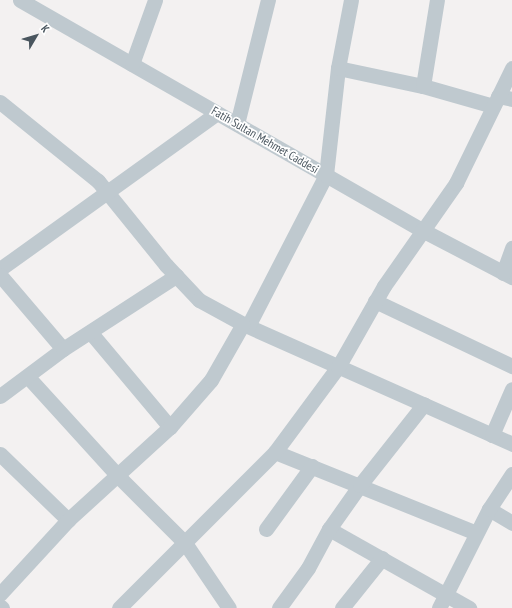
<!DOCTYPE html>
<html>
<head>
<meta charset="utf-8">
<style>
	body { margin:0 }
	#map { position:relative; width:512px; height:608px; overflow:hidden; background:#f3f1f1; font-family:"PT Sans Narrow",sans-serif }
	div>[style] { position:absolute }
	.minor>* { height:15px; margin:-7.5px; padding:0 7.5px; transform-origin:7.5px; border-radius:7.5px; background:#bfc9cf }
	span { translate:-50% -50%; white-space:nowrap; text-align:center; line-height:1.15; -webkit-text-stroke:3.5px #fff; paint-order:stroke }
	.street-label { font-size:12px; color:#49555e }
	.north { position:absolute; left:16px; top:16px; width:40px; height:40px; -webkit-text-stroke:3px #fff; paint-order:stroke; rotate:52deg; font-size:11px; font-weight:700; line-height:16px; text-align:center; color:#49555e }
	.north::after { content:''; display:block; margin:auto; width:14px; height:18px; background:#49555e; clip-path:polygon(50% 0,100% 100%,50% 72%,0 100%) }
</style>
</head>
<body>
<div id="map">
	<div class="minor">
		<div style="left:20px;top:0;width:463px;rotate:29.8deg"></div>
		<div style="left:422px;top:230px;width:102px;rotate:27.6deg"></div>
		<div style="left:132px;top:64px;width:68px;rotate:-70.2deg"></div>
		<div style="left:338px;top:68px;width:87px;rotate:12deg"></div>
		<div style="left:423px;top:86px;width:73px;rotate:15.9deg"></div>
		<div style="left:423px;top:86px;width:87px;rotate:-80.8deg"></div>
		<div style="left:498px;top:96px;width:14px;rotate:12deg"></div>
		<div style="left:0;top:102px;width:126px;rotate:38.9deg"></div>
		<div style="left:98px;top:181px;width:108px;rotate:51deg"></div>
		<div style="left:166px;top:265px;width:48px;rotate:46.7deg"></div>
		<div style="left:199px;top:300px;width:50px;rotate:28.6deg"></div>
		<div style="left:243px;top:324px;width:295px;rotate:24deg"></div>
		<div style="left:237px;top:124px;width:128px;rotate:-76deg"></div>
		<div style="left:0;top:269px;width:267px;rotate:-35.7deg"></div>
		<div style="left:503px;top:273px;width:27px;rotate:-70deg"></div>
		<div style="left:0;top:275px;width:97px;rotate:49.6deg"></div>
		<div style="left:375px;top:301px;width:152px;rotate:25.4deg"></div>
		<div style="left:248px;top:326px;width:170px;rotate:-62.7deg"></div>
		<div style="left:326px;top:175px;width:108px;rotate:-83.6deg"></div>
		<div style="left:338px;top:68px;width:69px;rotate:-79.2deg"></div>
		<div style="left:91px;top:333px;width:123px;rotate:50deg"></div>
		<div style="left:28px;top:377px;width:134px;rotate:47.7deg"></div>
		<div style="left:118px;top:476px;width:95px;rotate:45deg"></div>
		<div style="left:185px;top:543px;width:78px;rotate:55.9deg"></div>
		<div style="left:0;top:396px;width:79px;rotate:-36.7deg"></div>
		<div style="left:63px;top:349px;width:135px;rotate:-32.9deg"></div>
		<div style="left:492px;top:435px;width:50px;rotate:-66.5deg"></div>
		<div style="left:275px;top:452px;width:217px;rotate:21.9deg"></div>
		<div style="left:0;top:454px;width:95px;rotate:44.1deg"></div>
		<div style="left:489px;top:509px;width:27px;rotate:31deg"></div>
		<div style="left:266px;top:529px;width:78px;rotate:-53.9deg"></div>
		<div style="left:329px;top:529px;width:161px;rotate:29.4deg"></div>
		<div style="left:0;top:594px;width:100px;rotate:-47.4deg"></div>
		<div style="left:68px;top:520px;width:138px;rotate:-42.4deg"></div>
		<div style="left:170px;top:427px;width:62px;rotate:-48.9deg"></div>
		<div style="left:211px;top:380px;width:64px;rotate:-60.3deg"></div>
		<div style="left:0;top:606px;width:3px;rotate:45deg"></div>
		<div style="left:119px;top:608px;width:221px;rotate:-45deg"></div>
		<div style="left:275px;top:452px;width:106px;rotate:-53.5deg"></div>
		<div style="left:338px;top:367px;width:93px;rotate:-60.4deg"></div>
		<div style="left:384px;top:286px;width:126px;rotate:-55deg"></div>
		<div style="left:456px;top:183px;width:128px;rotate:-64deg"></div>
		<div style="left:279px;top:608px;width:49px;rotate:-54.1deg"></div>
		<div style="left:308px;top:568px;width:44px;rotate:-61.7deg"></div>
		<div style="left:329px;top:529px;width:54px;rotate:-54.8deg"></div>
		<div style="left:360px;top:485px;width:103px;rotate:-51.7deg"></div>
		<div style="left:342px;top:608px;width:64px;rotate:-51.3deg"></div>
		<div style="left:439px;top:608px;width:111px;rotate:-63.2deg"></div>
		<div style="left:489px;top:509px;width:42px;rotate:-56.7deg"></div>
	</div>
	<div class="street-label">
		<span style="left:265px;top:140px;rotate:30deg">Fatih Sultan Mehmet Caddesi</span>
	</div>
	<div class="north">K</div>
</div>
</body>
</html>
